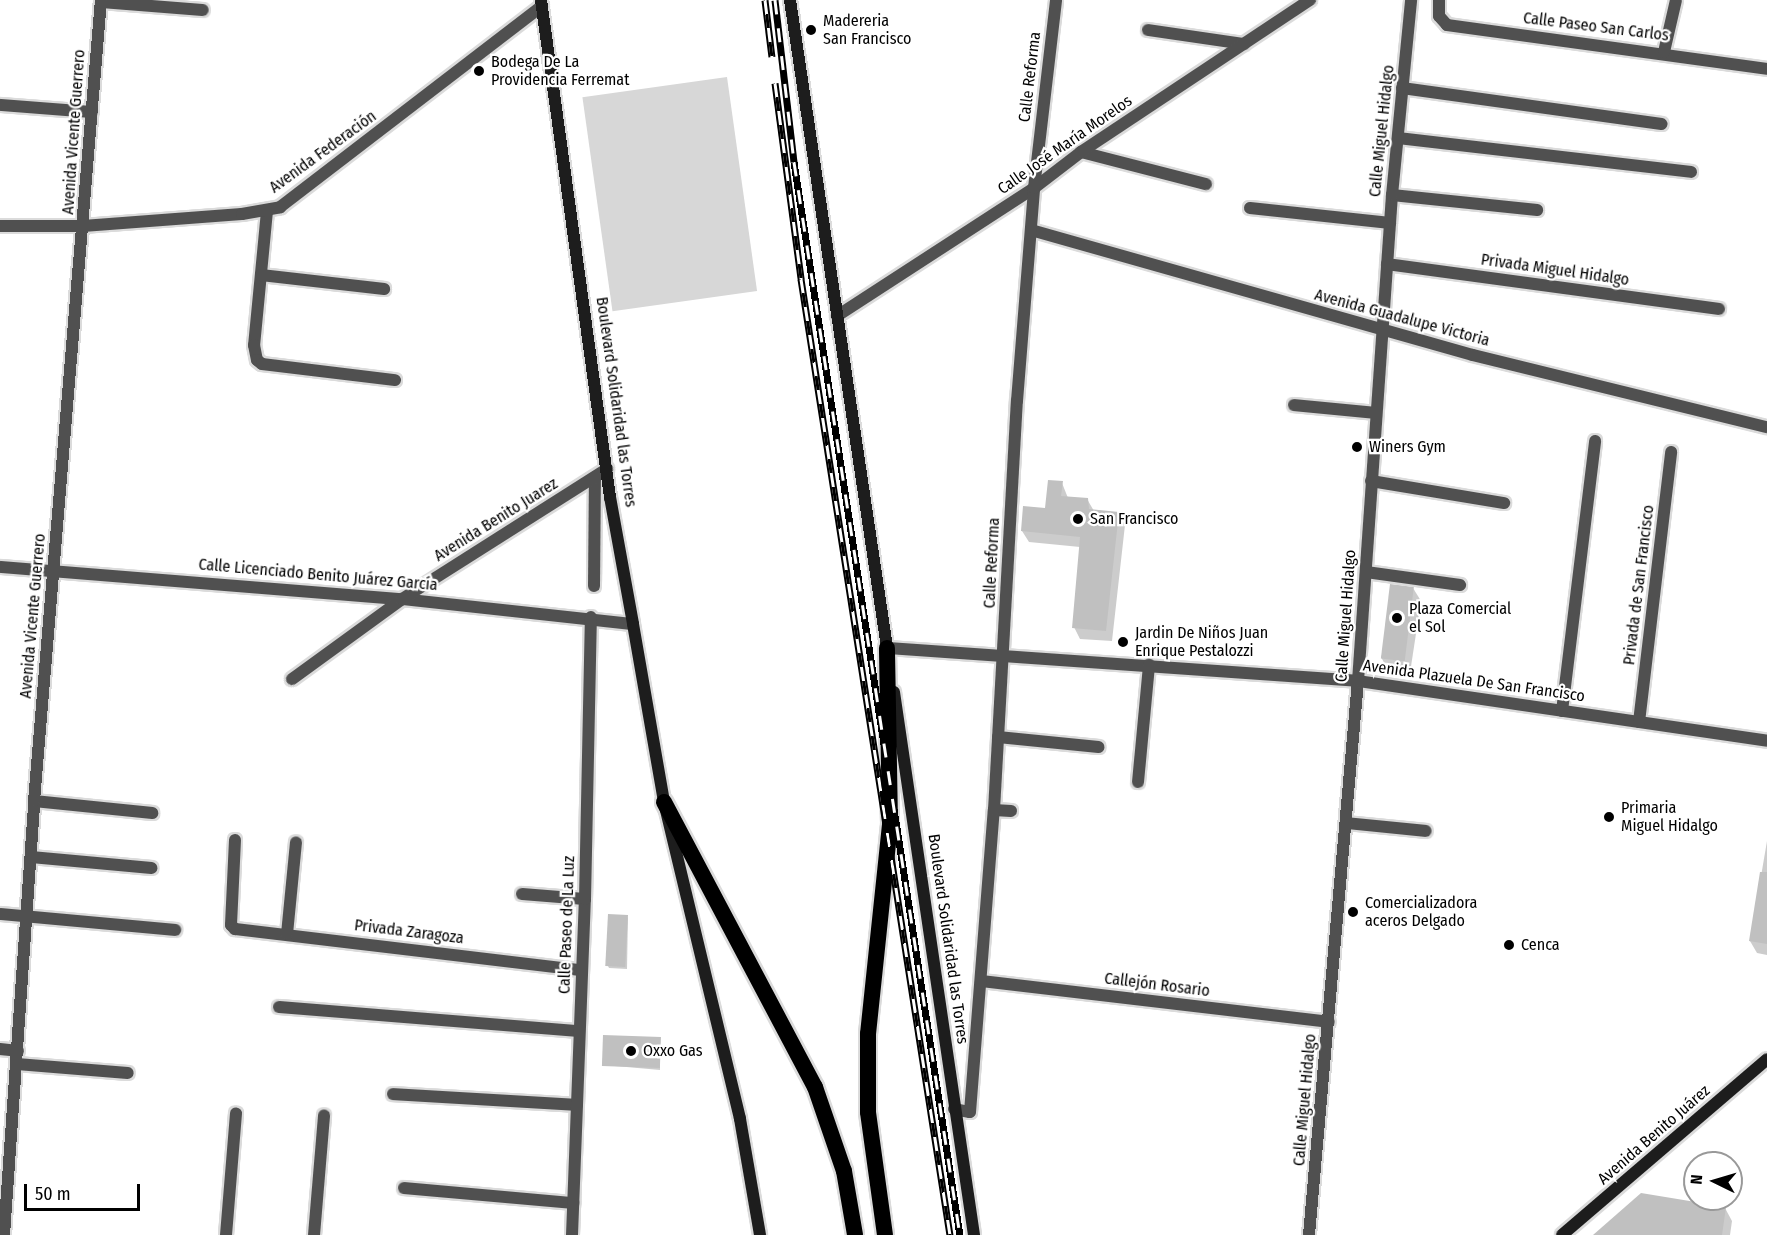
<!DOCTYPE html>
<html>
<head>
<meta charset="utf-8">
<style>
	body { margin:0 }
	#map { position:relative; width:1767px; height:1235px; overflow:hidden; background:#fff; font-family:"Fira Sans Condensed",sans-serif }
	div>[style] { position:absolute }
	.green>* { inset:0; background:#d7d7d7; transform-origin:0 0 }
	.shadow>* { inset:0; background:#0003 }
	.building>* { inset:0; background:#c0c0c0; transform-origin:0 0 }
	.roads { filter:drop-shadow(2px 0 #dbdbdb) drop-shadow(-2px 0 #dbdbdb) drop-shadow(0 2px #dbdbdb) drop-shadow(0 -2px #dbdbdb) }
	.minor>* { height:12px; margin:-6px; padding:0 6px; transform-origin:6px; border-radius:6px; background:#505050 }
	.secondary>* { height:12px; margin:-6px; padding:0 6px; transform-origin:6px; border-radius:6px; background:#1d1d1d }
	.trunk>* { height:16px; margin:-8px; padding:0 8px; transform-origin:8px; border-radius:8px; background:#000 }
	.rail>* { height:7px; margin-top:-3.5px; transform-origin:0; background:repeating-linear-gradient(90deg,#fff 0 14px,#000 0 28px); box-sizing:border-box; border-block:2px solid #000 }
	.dots>* { width:16px; height:16px; translate:-50% -50%; box-sizing:border-box; border:3px solid #fff; border-radius:50% }
	span { translate:-50% -50%; white-space:nowrap; text-align:center; line-height:1.15; -webkit-text-stroke:4.5px #fff; paint-order:stroke }
	.poi-label { font-size:16px; color:#000 }
	.left { translate:0 -50%; text-align:left }
	.street-label { font-size:16px; color:#000 }
	.north { position:absolute; left:1683px; top:1151px; width:60px; height:60px; box-sizing:border-box; background:#fff; border:2px solid #999; border-radius:50%; rotate:275deg; font-size:16px; font-weight:700; line-height:24px; text-align:center; color:#000 }
	.north::after { content:''; display:block; margin:auto; width:21px; height:27px; background:#000; clip-path:polygon(50% 0,100% 100%,50% 72%,0 100%) }
	.scale { position:absolute; left:24px; top:1184px; width:116px; height:27px; box-sizing:border-box; border:3px solid #000; border-top:0; padding-left:8px; font-size:18px; line-height:21px; white-space:nowrap; color:#000; -webkit-text-stroke:4px #fff; paint-order:stroke }
</style>
</head>
<body>
<div id="map">
	<div class="green">
		<div style="left:727px;top:77px;width:216px;height:146px;rotate:82deg"></div>
	</div>
	<div class="shadow">
		<div style="clip-path:polygon(1062px 483px,1068px 498px,1087px 499px,1094px 511px,1118px 513px,1125px 525px,1112px 641px,1080px 639px,1074px 627px,1080px 547px,1029px 542px,1022px 531px,1047px 510px)"></div>
		<div style="clip-path:polygon(1413px 588px,1421px 601px,1410px 673px,1388px 670px,1381px 657px)"></div>
		<div style="clip-path:polygon(1767px 841px,1767px 955px,1757px 953px,1750px 941px)"></div>
		<div style="clip-path:polygon(628px 916px,627px 969px,609px 968px,608px 966px)"></div>
		<div style="clip-path:polygon(660px 1038px,660px 1070px,604px 1065px)"></div>
		<div style="clip-path:polygon(1725px 1208px,1732px 1221px,1730px 1235px,1595px 1235px)"></div>
	</div>
	<div class="building">
		<div style="clip-path:polygon(1048px 480px,1063px 481px,1061px 496px,1088px 498px,1089px 509px,1119px 512px,1106px 631px,1072px 628px,1080px 537px,1021px 531px,1023px 506px,1045px 508px)"></div>
		<div style="left:1390px;top:584px;width:24px;height:75px;rotate:7deg"></div>
		<div style="clip-path:polygon(1760px 872px,1767px 872px,1767px 944px,1749px 941px)"></div>
		<div style="left:608px;top:914px;width:20px;height:52px;rotate:3deg"></div>
		<div style="left:603px;top:1035px;width:58px;height:31px;rotate:2deg"></div>
		<div style="clip-path:polygon(1641px 1193px,1726px 1207px,1722px 1235px,1593px 1235px)"></div>
	</div>
	<div class="roads">
		<div class="minor">
			<div style="left:1439px;top:0;width:16px;rotate:90deg"></div>
			<div style="left:1439px;top:16px;width:12px;rotate:48deg"></div>
			<div style="left:1447px;top:25px;width:323px;rotate:7.8deg"></div>
			<div style="left:101px;top:2px;width:102px;rotate:4.5deg"></div>
			<div style="left:1148px;top:30px;width:97px;rotate:8.3deg"></div>
			<div style="left:1664px;top:52px;width:53px;rotate:-77deg"></div>
			<div style="left:1402px;top:88px;width:262px;rotate:7.9deg"></div>
			<div style="left:0;top:105px;width:92px;rotate:4.4deg"></div>
			<div style="left:1398px;top:138px;width:295px;rotate:6.6deg"></div>
			<div style="left:1081px;top:152px;width:129px;rotate:14.4deg"></div>
			<div style="left:1392px;top:195px;width:146px;rotate:5.9deg"></div>
			<div style="left:1250px;top:208px;width:141px;rotate:6.1deg"></div>
			<div style="left:267px;top:211px;width:135px;rotate:95.5deg"></div>
			<div style="left:254px;top:345px;width:15px;rotate:79deg"></div>
			<div style="left:257px;top:360px;width:6px;rotate:39deg"></div>
			<div style="left:262px;top:364px;width:134px;rotate:6.9deg"></div>
			<div style="left:0;top:226px;width:83px"></div>
			<div style="left:83px;top:226px;width:159px;rotate:-4.3deg"></div>
			<div style="left:242px;top:214px;width:39px;rotate:-10deg"></div>
			<div style="left:280px;top:207px;width:330px;rotate:-37.5deg"></div>
			<div style="left:1031px;top:230px;width:459px;rotate:15.8deg"></div>
			<div style="left:1473px;top:355px;width:303px;rotate:13.8deg"></div>
			<div style="left:1387px;top:264px;width:335px;rotate:7.7deg"></div>
			<div style="left:261px;top:275px;width:124px;rotate:6.5deg"></div>
			<div style="left:837px;top:316px;width:235px;rotate:-33deg"></div>
			<div style="left:1034px;top:188px;width:59px;rotate:-37.5deg"></div>
			<div style="left:1081px;top:152px;width:275px;rotate:-33.6deg"></div>
			<div style="left:1294px;top:405px;width:82px;rotate:5.6deg"></div>
			<div style="left:1371px;top:481px;width:135px;rotate:9.4deg"></div>
			<div style="left:0;top:567px;width:403px;rotate:4.6deg"></div>
			<div style="left:402px;top:599px;width:232px;rotate:6.2deg"></div>
			<div style="left:1366px;top:572px;width:95px;rotate:7.9deg"></div>
			<div style="left:594px;top:586px;width:109px;rotate:-89.5deg"></div>
			<div style="left:887px;top:648px;width:472px;rotate:4deg"></div>
			<div style="left:1358px;top:681px;width:413px;rotate:8.3deg"></div>
			<div style="left:292px;top:679px;width:136px;rotate:-36deg"></div>
			<div style="left:402px;top:599px;width:243px;rotate:-32.4deg"></div>
			<div style="left:1562px;top:711px;width:272px;rotate:-83deg"></div>
			<div style="left:1639px;top:722px;width:272px;rotate:-83.2deg"></div>
			<div style="left:998px;top:737px;width:101px;rotate:5.7deg"></div>
			<div style="left:1138px;top:782px;width:118px;rotate:-84.6deg"></div>
			<div style="left:34px;top:801px;width:119px;rotate:5.8deg"></div>
			<div style="left:994px;top:810px;width:17px;rotate:3deg"></div>
			<div style="left:1346px;top:823px;width:80px;rotate:5.7deg"></div>
			<div style="left:235px;top:840px;width:85px;rotate:92.7deg"></div>
			<div style="left:231px;top:925px;width:6px;rotate:45deg"></div>
			<div style="left:235px;top:929px;width:348px;rotate:6.8deg"></div>
			<div style="left:31px;top:857px;width:121px;rotate:5.2deg"></div>
			<div style="left:522px;top:894px;width:63px;rotate:4.5deg"></div>
			<div style="left:0;top:914px;width:176px;rotate:5.2deg"></div>
			<div style="left:287px;top:934px;width:92px;rotate:-84.4deg"></div>
			<div style="left:981px;top:981px;width:350px;rotate:6.7deg"></div>
			<div style="left:279px;top:1007px;width:301px;rotate:4.6deg"></div>
			<div style="left:0;top:1049px;width:18px;rotate:6deg"></div>
			<div style="left:17px;top:1064px;width:111px;rotate:4.6deg"></div>
			<div style="left:393px;top:1094px;width:184px;rotate:3.4deg"></div>
			<div style="left:954px;top:1109px;width:16px;rotate:11deg"></div>
			<div style="left:970px;top:1112px;width:303px;rotate:-85.5deg"></div>
			<div style="left:994px;top:810px;width:410px;rotate:-86.8deg"></div>
			<div style="left:1017px;top:401px;width:214px;rotate:-85.4deg"></div>
			<div style="left:1034px;top:188px;width:189px;rotate:-83.3deg"></div>
			<div style="left:404px;top:1188px;width:170px;rotate:5.1deg"></div>
			<div style="left:4px;top:1235px;width:435px;rotate:-86deg"></div>
			<div style="left:34px;top:801px;width:804px;rotate:-85.22deg"></div>
			<div style="left:226px;top:1235px;width:122px;rotate:-85.3deg"></div>
			<div style="left:314px;top:1235px;width:120px;rotate:-85.2deg"></div>
			<div style="left:572px;top:1235px;width:336px;rotate:-87.8deg"></div>
			<div style="left:585px;top:899px;width:282px;rotate:-88.8deg"></div>
			<div style="left:1309px;top:1235px;width:556px;rotate:-84.95deg"></div>
			<div style="left:1358px;top:681px;width:487px;rotate:-86deg"></div>
			<div style="left:1392px;top:195px;width:196px;rotate:-84.4deg"></div>
		</div>
		<div class="secondary">
			<div style="left:541px;top:0;width:502px;rotate:82.1deg"></div>
			<div style="left:610px;top:497px;width:129px;rotate:79.7deg"></div>
			<div style="left:633px;top:624px;width:181px;rotate:80.1deg"></div>
			<div style="left:664px;top:802px;width:326px;rotate:76.5deg"></div>
			<div style="left:740px;top:1119px;width:118px;rotate:80.2deg"></div>
			<div style="left:790px;top:0;width:661px;rotate:81.48deg"></div>
			<div style="left:894px;top:692px;width:549px;rotate:81.62deg"></div>
			<div style="left:1562px;top:1235px;width:270px;rotate:-40.6deg"></div>
		</div>
		<div class="trunk">
			<div style="left:664px;top:802px;width:323px;rotate:62.1deg"></div>
			<div style="left:815px;top:1087px;width:89px;rotate:71deg"></div>
			<div style="left:844px;top:1171px;width:65px;rotate:80.2deg"></div>
			<div style="left:885px;top:1235px;width:124px;rotate:-97.9deg"></div>
			<div style="left:868px;top:1112px;width:78px;rotate:-90deg"></div>
			<div style="left:868px;top:1034px;width:212px;rotate:-84deg"></div>
			<div style="left:890px;top:823px;width:175px;rotate:-91deg"></div>
		</div>
	</div>
	<div class="rail">
		<div style="left:765px;top:0;width:57px;rotate:83deg"></div>
		<div style="left:775px;top:0;width:163px;rotate:83.3deg"></div>
		<div style="left:794px;top:162px;width:1086px;rotate:81.21deg"></div>
		<div style="left:775px;top:83px;width:198px;rotate:82.4deg"></div>
		<div style="left:801px;top:279px;width:968px;rotate:81.14deg"></div>
	</div>
	<div class="dots">
		<div style="left:811px;top:30px;background:#000"></div>
		<div style="left:479px;top:71px;background:#000"></div>
		<div style="left:1357px;top:447px;background:#000"></div>
		<div style="left:1078px;top:519px;background:#000"></div>
		<div style="left:1397px;top:618px;background:#000"></div>
		<div style="left:1123px;top:642px;background:#000"></div>
		<div style="left:1609px;top:817px;background:#000"></div>
		<div style="left:1353px;top:912px;background:#000"></div>
		<div style="left:1509px;top:945px;background:#000"></div>
		<div style="left:631px;top:1051px;background:#000"></div>
	</div>
	<div class="poi-label">
		<span class="left" style="left:823px;top:30px">Madereria<br>San Francisco</span>
		<span class="left" style="left:491px;top:71px">Bodega De La<br>Providencia Ferremat</span>
		<span class="left" style="left:1369px;top:447px">Winers Gym</span>
		<span class="left" style="left:1090px;top:519px">San Francisco</span>
		<span class="left" style="left:1409px;top:618px">Plaza Comercial<br>el Sol</span>
		<span class="left" style="left:1135px;top:642px">Jardin De Niños Juan<br>Enrique Pestalozzi</span>
		<span class="left" style="left:1621px;top:817px">Primaria<br>Miguel Hidalgo</span>
		<span class="left" style="left:1365px;top:912px">Comercializadora<br>aceros Delgado</span>
		<span class="left" style="left:1521px;top:945px">Cenca</span>
		<span class="left" style="left:643px;top:1051px">Oxxo Gas</span>
	</div>
	<div class="street-label">
		<span style="left:1596px;top:27px;rotate:7deg">Calle Paseo San Carlos</span>
		<span style="left:1030px;top:77px;rotate:-83deg">Calle Reforma</span>
		<span style="left:1382px;top:131px;rotate:-84deg">Calle Miguel Hidalgo</span>
		<span style="left:74px;top:132px;rotate:-86deg">Avenida Vicente Guerrero</span>
		<span style="left:1065px;top:145px;rotate:-35deg">Calle José María Morelos</span>
		<span style="left:323px;top:152px;rotate:-36deg">Avenida Federación</span>
		<span style="left:1555px;top:270px;rotate:8deg">Privada Miguel Hidalgo</span>
		<span style="left:1402px;top:318px;rotate:15deg">Avenida Guadalupe Victoria</span>
		<span style="left:616px;top:402px;rotate:82deg">Boulevard Solidaridad las Torres</span>
		<span style="left:496px;top:520px;rotate:-32deg">Avenida Benito Juarez</span>
		<span style="left:992px;top:563px;rotate:-87deg">Calle Reforma</span>
		<span style="left:318px;top:575px;rotate:5deg">Calle Licenciado Benito Juárez García</span>
		<span style="left:1639px;top:585px;rotate:-83deg">Privada de San Francisco</span>
		<span style="left:33px;top:616px;rotate:-85deg">Avenida Vicente Guerrero</span>
		<span style="left:1346px;top:616px;rotate:-86deg">Calle Miguel Hidalgo</span>
		<span style="left:1474px;top:681px;rotate:8deg">Avenida Plazuela De San Francisco</span>
		<span style="left:567px;top:925px;rotate:-88deg">Calle Paseo de La Luz</span>
		<span style="left:409px;top:932px;rotate:7deg">Privada Zaragoza</span>
		<span style="left:948px;top:939px;rotate:82deg">Boulevard Solidaridad las Torres</span>
		<span style="left:1157px;top:985px;rotate:7deg">Callejón Rosario</span>
		<span style="left:1305px;top:1100px;rotate:-85deg">Calle Miguel Hidalgo</span>
		<span style="left:1654px;top:1135px;rotate:-41deg">Avenida Benito Juárez</span>
	</div>
	<div class="north">N</div>
	<div class="scale">50 m</div>
</div>
</body>
</html>
